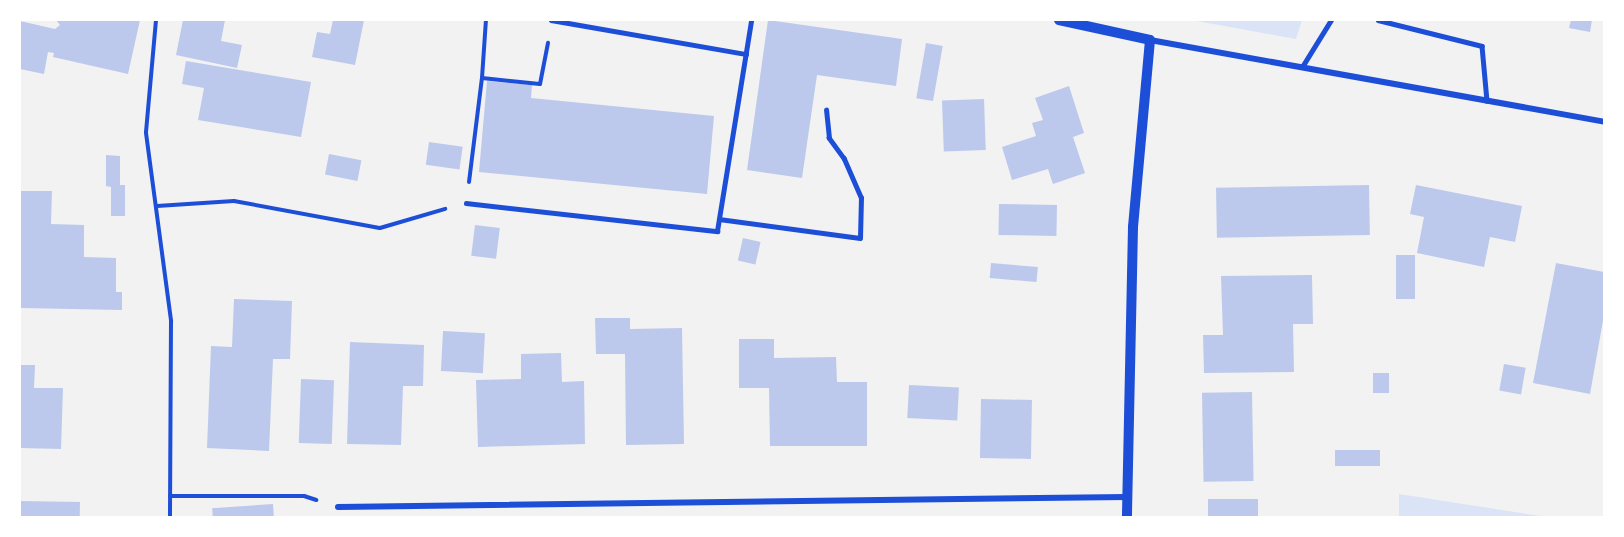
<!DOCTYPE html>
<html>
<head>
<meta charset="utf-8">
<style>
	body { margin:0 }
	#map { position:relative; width:1624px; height:537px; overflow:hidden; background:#f2f2f2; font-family:"Public Sans",sans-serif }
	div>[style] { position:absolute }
	.green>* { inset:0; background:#dbe4f7 }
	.building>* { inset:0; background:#bdc9ec; transform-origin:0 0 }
	.path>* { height:4px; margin:-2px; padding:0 2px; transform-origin:2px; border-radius:2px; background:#1d4ed8 }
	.service>* { height:4.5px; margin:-2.25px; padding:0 2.25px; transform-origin:2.25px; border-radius:2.25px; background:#1d4ed8 }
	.minor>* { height:6px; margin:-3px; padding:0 3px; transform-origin:3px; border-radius:3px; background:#1d4ed8 }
	.tertiary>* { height:10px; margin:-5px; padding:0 5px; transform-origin:5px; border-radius:5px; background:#1d4ed8 }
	span { translate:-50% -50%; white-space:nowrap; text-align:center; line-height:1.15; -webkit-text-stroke:6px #fff; paint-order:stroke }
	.frame { position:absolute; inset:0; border:21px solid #fff; pointer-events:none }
</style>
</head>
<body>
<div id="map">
	<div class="green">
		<div style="clip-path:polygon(1191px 20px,1302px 20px,1296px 39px)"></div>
		<div style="clip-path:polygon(1399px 494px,1547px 517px,1399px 517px)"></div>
	</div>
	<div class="building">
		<div style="clip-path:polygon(56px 20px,140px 20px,128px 74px,53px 57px,54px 53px,48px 52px,44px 74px,20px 69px,20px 21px,55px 29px,60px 25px)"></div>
		<div style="clip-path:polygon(183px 20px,225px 20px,221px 41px,242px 45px,237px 68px,176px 55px)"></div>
		<div style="clip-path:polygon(333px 20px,364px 20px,355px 65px,312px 57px,317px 32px,330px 34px)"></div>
		<div style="clip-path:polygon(768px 20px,902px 39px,896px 86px,817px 75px,802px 178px,747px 170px)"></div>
		<div style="clip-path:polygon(1571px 20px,1592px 20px,1590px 32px,1569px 28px)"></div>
		<div style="left:926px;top:43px;width:17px;height:56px;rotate:10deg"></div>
		<div style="clip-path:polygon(186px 61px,311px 82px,301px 137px,198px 120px,204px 88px,182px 84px)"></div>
		<div style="clip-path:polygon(487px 81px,532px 85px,531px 98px,714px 116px,707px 194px,479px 172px)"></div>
		<div style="clip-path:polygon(1069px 86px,1084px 133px,1073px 137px,1085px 173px,1053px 184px,1048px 169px,1012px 180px,1002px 147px,1036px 136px,1032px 123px,1043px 120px,1035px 98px)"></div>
		<div style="left:984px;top:99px;width:51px;height:42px;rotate:88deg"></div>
		<div style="left:429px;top:142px;width:34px;height:23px;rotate:8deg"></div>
		<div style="left:329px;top:154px;width:33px;height:21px;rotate:11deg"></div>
		<div style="clip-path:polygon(106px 155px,120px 156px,120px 185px,125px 185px,125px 216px,111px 216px,111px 187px,106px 186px)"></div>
		<div style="left:1369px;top:185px;width:50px;height:153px;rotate:89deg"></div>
		<div style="clip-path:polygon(1416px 185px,1522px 206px,1515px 242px,1490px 237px,1484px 267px,1417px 253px,1424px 217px,1410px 214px)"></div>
		<div style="clip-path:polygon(20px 191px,52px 191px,51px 224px,84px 225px,84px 257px,116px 258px,116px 292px,122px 292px,122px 310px,20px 308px)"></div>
		<div style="left:999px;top:204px;width:58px;height:31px;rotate:1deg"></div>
		<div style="left:475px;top:225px;width:25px;height:31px;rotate:7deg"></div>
		<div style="left:743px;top:238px;width:18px;height:23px;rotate:13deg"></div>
		<div style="left:1396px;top:255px;width:19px;height:44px"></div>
		<div style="left:991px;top:263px;width:47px;height:15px;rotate:5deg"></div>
		<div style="clip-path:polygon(1556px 263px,1604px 272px,1604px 315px,1590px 394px,1533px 383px)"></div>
		<div style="clip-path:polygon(1312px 275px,1313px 324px,1293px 324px,1294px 372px,1204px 373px,1203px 335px,1223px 335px,1221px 276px)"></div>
		<div style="clip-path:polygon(234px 299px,292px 301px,290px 359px,273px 359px,269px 451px,207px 448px,211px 346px,232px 347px)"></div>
		<div style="clip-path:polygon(595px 318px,630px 318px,630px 329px,682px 328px,684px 444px,626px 445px,625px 354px,596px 354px)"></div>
		<div style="left:443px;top:331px;width:42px;height:40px;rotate:3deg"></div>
		<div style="clip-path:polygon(739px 339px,774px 339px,774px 358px,836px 357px,837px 382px,867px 382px,867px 446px,770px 446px,769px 388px,739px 388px)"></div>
		<div style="clip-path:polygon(350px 342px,424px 345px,423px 386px,403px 386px,401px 445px,347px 444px)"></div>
		<div style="clip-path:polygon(561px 353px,562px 382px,584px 381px,585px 444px,478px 447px,476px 380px,521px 379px,521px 354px)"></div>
		<div style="left:1504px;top:364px;width:22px;height:27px;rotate:10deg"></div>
		<div style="clip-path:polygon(20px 365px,35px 365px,34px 388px,63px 388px,61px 449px,20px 448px)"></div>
		<div style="left:1373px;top:373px;width:16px;height:20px"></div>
		<div style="left:301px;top:379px;width:33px;height:64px;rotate:2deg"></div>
		<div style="left:909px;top:385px;width:50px;height:33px;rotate:3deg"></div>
		<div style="left:1252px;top:392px;width:89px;height:50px;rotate:89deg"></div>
		<div style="left:981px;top:399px;width:51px;height:59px;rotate:1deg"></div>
		<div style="left:1335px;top:450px;width:45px;height:16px"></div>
		<div style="left:1208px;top:499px;width:50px;height:19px"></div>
		<div style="left:20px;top:501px;width:60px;height:17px;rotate:1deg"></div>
		<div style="left:273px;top:504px;width:14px;height:61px;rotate:86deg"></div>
	</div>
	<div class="path">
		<div style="left:156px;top:20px;width:113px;rotate:95.1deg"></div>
		<div style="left:146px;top:133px;width:190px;rotate:82.4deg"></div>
		<div style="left:171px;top:321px;width:197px;rotate:90.3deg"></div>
		<div style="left:482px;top:78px;width:58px;rotate:-86.1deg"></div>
		<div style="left:469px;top:182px;width:105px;rotate:-82.9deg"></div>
		<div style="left:482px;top:78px;width:58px;rotate:5.9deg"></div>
		<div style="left:540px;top:84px;width:42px;rotate:-79deg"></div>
		<div style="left:157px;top:206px;width:77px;rotate:-3.7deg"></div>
		<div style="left:234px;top:201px;width:148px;rotate:10.5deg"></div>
		<div style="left:380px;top:228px;width:68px;rotate:-16.3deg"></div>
		<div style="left:170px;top:496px;width:134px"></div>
		<div style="left:304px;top:496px;width:13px;rotate:18deg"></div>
	</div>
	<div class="service">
		<div style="left:551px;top:20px;width:198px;rotate:9.9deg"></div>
		<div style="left:1378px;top:20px;width:107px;rotate:14deg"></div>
		<div style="left:1482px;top:46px;width:55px;rotate:84.8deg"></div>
		<div style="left:1302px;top:67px;width:55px;rotate:-58.3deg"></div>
		<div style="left:466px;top:203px;width:253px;rotate:6.4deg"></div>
		<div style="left:717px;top:231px;width:214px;rotate:-80.8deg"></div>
		<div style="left:719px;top:219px;width:142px;rotate:7.7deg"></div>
		<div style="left:860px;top:238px;width:40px;rotate:-88.6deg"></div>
		<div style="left:861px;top:198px;width:43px;rotate:-113.6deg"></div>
		<div style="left:844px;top:159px;width:26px;rotate:-126deg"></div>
		<div style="left:829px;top:138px;width:28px;rotate:-96deg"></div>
	</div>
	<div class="minor">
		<div style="left:1150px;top:40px;width:461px;rotate:10.2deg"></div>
		<div style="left:338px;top:507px;width:789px;rotate:-0.73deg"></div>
	</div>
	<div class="tertiary">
		<div style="left:1059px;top:20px;width:93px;rotate:12.4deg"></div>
		<div style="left:1150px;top:40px;width:188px;rotate:95.2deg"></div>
		<div style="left:1133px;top:227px;width:291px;rotate:91.2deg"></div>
	</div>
	<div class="frame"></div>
</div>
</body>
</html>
